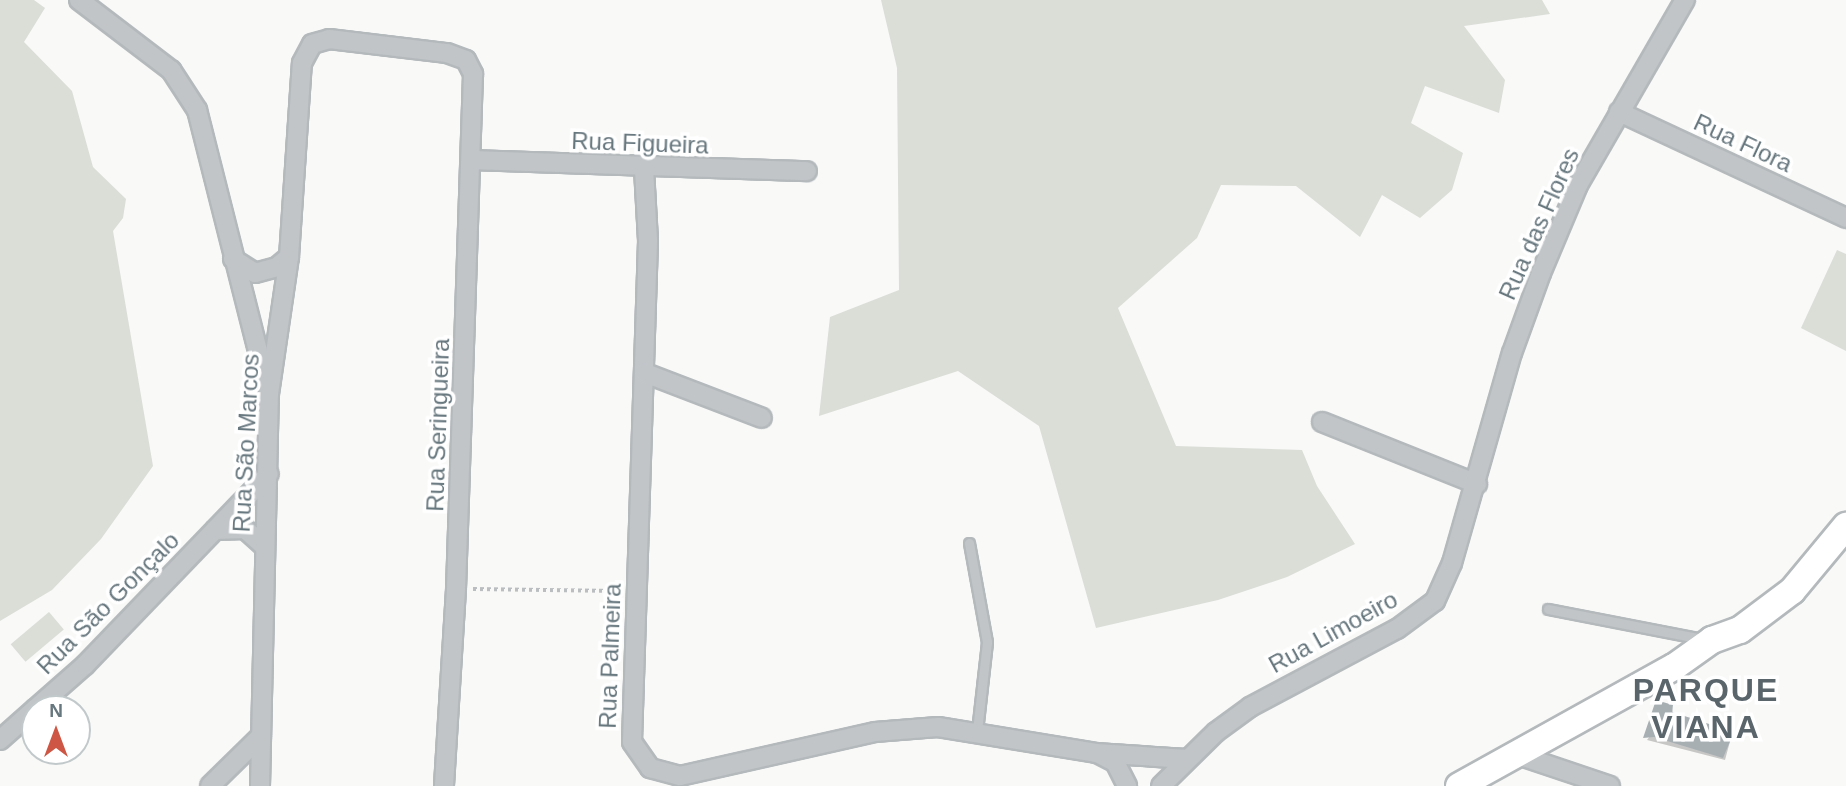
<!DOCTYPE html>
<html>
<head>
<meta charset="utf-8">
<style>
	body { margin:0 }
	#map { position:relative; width:1846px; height:786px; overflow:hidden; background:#f9f9f8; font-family:Helvetica,sans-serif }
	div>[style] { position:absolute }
	.green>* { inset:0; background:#daded7; transform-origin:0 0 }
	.shadow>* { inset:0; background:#0003 }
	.building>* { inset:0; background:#a7afb3 }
	.path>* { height:3.5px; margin-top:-1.75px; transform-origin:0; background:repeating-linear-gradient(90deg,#bbbec0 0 3.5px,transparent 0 7px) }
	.roads { filter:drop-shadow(2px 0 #b4b9bc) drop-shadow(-2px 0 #b4b9bc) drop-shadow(0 2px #b4b9bc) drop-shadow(0 -2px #b4b9bc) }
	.lane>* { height:9px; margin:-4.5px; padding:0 4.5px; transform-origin:4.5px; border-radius:4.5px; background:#c1c5c8 }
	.street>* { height:18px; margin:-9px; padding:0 9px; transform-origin:9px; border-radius:9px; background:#c1c5c8 }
	.secondary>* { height:26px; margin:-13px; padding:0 13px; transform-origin:13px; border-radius:13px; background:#fff }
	span { translate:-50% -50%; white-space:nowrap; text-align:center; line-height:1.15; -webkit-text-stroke:7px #fff; paint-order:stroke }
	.street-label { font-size:24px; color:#67777e }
	.district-label { font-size:32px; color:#59656b; font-weight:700; letter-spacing:2px }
	.north { position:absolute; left:21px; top:695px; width:70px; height:70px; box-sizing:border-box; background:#fff; border:2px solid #c2c9cb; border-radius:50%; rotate:0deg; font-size:19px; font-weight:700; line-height:28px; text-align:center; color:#67777e }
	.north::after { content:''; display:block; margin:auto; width:24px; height:32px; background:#cd5644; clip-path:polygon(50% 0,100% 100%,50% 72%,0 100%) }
</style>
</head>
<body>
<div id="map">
	<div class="green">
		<div style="clip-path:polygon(0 0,34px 0,45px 8px,24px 42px,72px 91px,93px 167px,126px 199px,123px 218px,113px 231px,153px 466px,101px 539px,52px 590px,0 621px)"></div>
		<div style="clip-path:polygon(881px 0,1542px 0,1550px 14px,1464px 26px,1505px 80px,1499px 113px,1425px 86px,1411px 123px,1463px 153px,1452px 190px,1420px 218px,1382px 195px,1360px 237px,1296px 186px,1221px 185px,1197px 238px,1118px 308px,1176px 446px,1302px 450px,1317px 486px,1355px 544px,1287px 577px,1218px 600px,1096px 628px,1039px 426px,958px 371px,819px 416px,830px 317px,899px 290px,897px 68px)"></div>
		<div style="clip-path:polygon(1837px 250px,1846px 254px,1846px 351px,1801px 328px)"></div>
		<div style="left:49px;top:612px;width:23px;height:50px;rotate:50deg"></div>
	</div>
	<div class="shadow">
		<div style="clip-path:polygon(1672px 706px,1673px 715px,1732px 734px,1725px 760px,1647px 740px)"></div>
	</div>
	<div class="building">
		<div style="clip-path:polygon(1656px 700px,1673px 705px,1672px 712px,1734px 732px,1723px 758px,1654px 737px,1643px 738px)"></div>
	</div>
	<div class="path">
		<div style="left:473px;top:589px;width:146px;rotate:0.8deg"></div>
	</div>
	<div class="roads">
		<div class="lane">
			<div style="left:969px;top:543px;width:101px;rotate:79.7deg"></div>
			<div style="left:987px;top:642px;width:90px;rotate:96.4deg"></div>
			<div style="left:1548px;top:609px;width:158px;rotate:11deg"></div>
		</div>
		<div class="street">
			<div style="left:79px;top:0;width:116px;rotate:37.3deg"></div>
			<div style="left:171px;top:70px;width:48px;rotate:57deg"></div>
			<div style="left:197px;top:110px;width:286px;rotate:75.8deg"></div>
			<div style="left:1619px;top:112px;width:251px;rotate:25deg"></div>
			<div style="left:472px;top:160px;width:335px;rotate:1.9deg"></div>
			<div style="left:644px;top:169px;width:72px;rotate:86.8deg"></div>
			<div style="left:648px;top:241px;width:501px;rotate:91.83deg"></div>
			<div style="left:632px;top:742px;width:32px;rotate:55deg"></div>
			<div style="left:650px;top:768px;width:31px;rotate:15deg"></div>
			<div style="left:680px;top:776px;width:200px;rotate:-12.7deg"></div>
			<div style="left:875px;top:732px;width:63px;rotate:-4.5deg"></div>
			<div style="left:938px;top:727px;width:160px;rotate:9.3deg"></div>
			<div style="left:1096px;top:753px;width:91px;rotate:3.8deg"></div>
			<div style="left:233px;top:259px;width:26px;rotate:32deg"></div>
			<div style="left:255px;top:273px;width:23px;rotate:-15deg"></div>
			<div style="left:277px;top:267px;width:16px;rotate:-40deg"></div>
			<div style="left:645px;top:373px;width:125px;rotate:21deg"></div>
			<div style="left:1322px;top:422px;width:167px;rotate:21.8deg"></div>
			<div style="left:215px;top:530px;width:30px;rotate:-2deg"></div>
			<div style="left:245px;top:529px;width:27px;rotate:42deg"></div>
			<div style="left:35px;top:709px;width:67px;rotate:-41.3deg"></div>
			<div style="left:85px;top:665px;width:265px;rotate:-46.1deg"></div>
			<div style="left:0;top:740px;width:47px;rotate:-41.5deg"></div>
			<div style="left:1099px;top:754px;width:18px;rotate:27deg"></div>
			<div style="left:1115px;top:762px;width:27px;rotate:63deg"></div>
			<div style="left:1518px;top:755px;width:97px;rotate:18.6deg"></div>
			<div style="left:210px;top:786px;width:71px;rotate:-44.4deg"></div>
			<div style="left:260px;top:786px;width:392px;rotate:-88.7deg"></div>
			<div style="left:269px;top:394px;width:138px;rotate:-81.7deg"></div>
			<div style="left:289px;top:257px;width:194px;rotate:-86.2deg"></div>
			<div style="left:302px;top:63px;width:21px;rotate:-62deg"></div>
			<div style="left:312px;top:44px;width:18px;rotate:-16deg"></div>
			<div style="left:329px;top:39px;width:119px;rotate:6.8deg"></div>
			<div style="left:447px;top:53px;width:20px;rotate:20deg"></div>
			<div style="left:466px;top:60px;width:16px;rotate:63deg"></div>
			<div style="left:473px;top:74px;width:515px;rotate:91.89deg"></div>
			<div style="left:456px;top:589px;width:197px;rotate:93.5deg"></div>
			<div style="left:1161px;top:786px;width:77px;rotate:-44.5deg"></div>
			<div style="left:1216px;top:732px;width:42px;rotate:-36.3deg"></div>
			<div style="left:1250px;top:707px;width:166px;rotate:-28deg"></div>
			<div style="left:1397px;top:629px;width:47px;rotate:-36.4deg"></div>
			<div style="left:1435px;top:601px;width:42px;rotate:-65.9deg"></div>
			<div style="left:1452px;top:563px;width:218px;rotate:-74.1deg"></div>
			<div style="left:1512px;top:353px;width:85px;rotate:-70.1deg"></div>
			<div style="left:1541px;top:273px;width:95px;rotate:-67.2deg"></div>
			<div style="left:1578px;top:185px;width:214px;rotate:-60deg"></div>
		</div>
		<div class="secondary">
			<div style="left:1459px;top:786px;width:246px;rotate:-29deg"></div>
			<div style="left:1674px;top:667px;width:47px;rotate:-35.4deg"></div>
			<div style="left:1712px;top:640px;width:30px;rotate:-20deg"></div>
			<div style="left:1740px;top:630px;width:65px;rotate:-36.9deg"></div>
			<div style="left:1792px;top:591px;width:85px;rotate:-50.3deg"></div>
		</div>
	</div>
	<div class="street-label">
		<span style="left:640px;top:143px;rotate:2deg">Rua Figueira</span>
		<span style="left:1743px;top:143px;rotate:25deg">Rua Flora</span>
		<span style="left:1539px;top:224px;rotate:-66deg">Rua das Flores</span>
		<span style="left:438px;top:425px;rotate:-88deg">Rua Seringueira</span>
		<span style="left:246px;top:443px;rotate:-87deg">Rua São Marcos</span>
		<span style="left:108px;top:603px;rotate:-45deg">Rua São Gonçalo</span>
		<span style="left:1333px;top:632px;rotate:-29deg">Rua Limoeiro</span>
		<span style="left:610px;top:656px;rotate:-88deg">Rua Palmeira</span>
	</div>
	<div class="district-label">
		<span style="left:1706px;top:709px">PARQUE<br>VIANA</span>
	</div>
	<div class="north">N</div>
</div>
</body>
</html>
